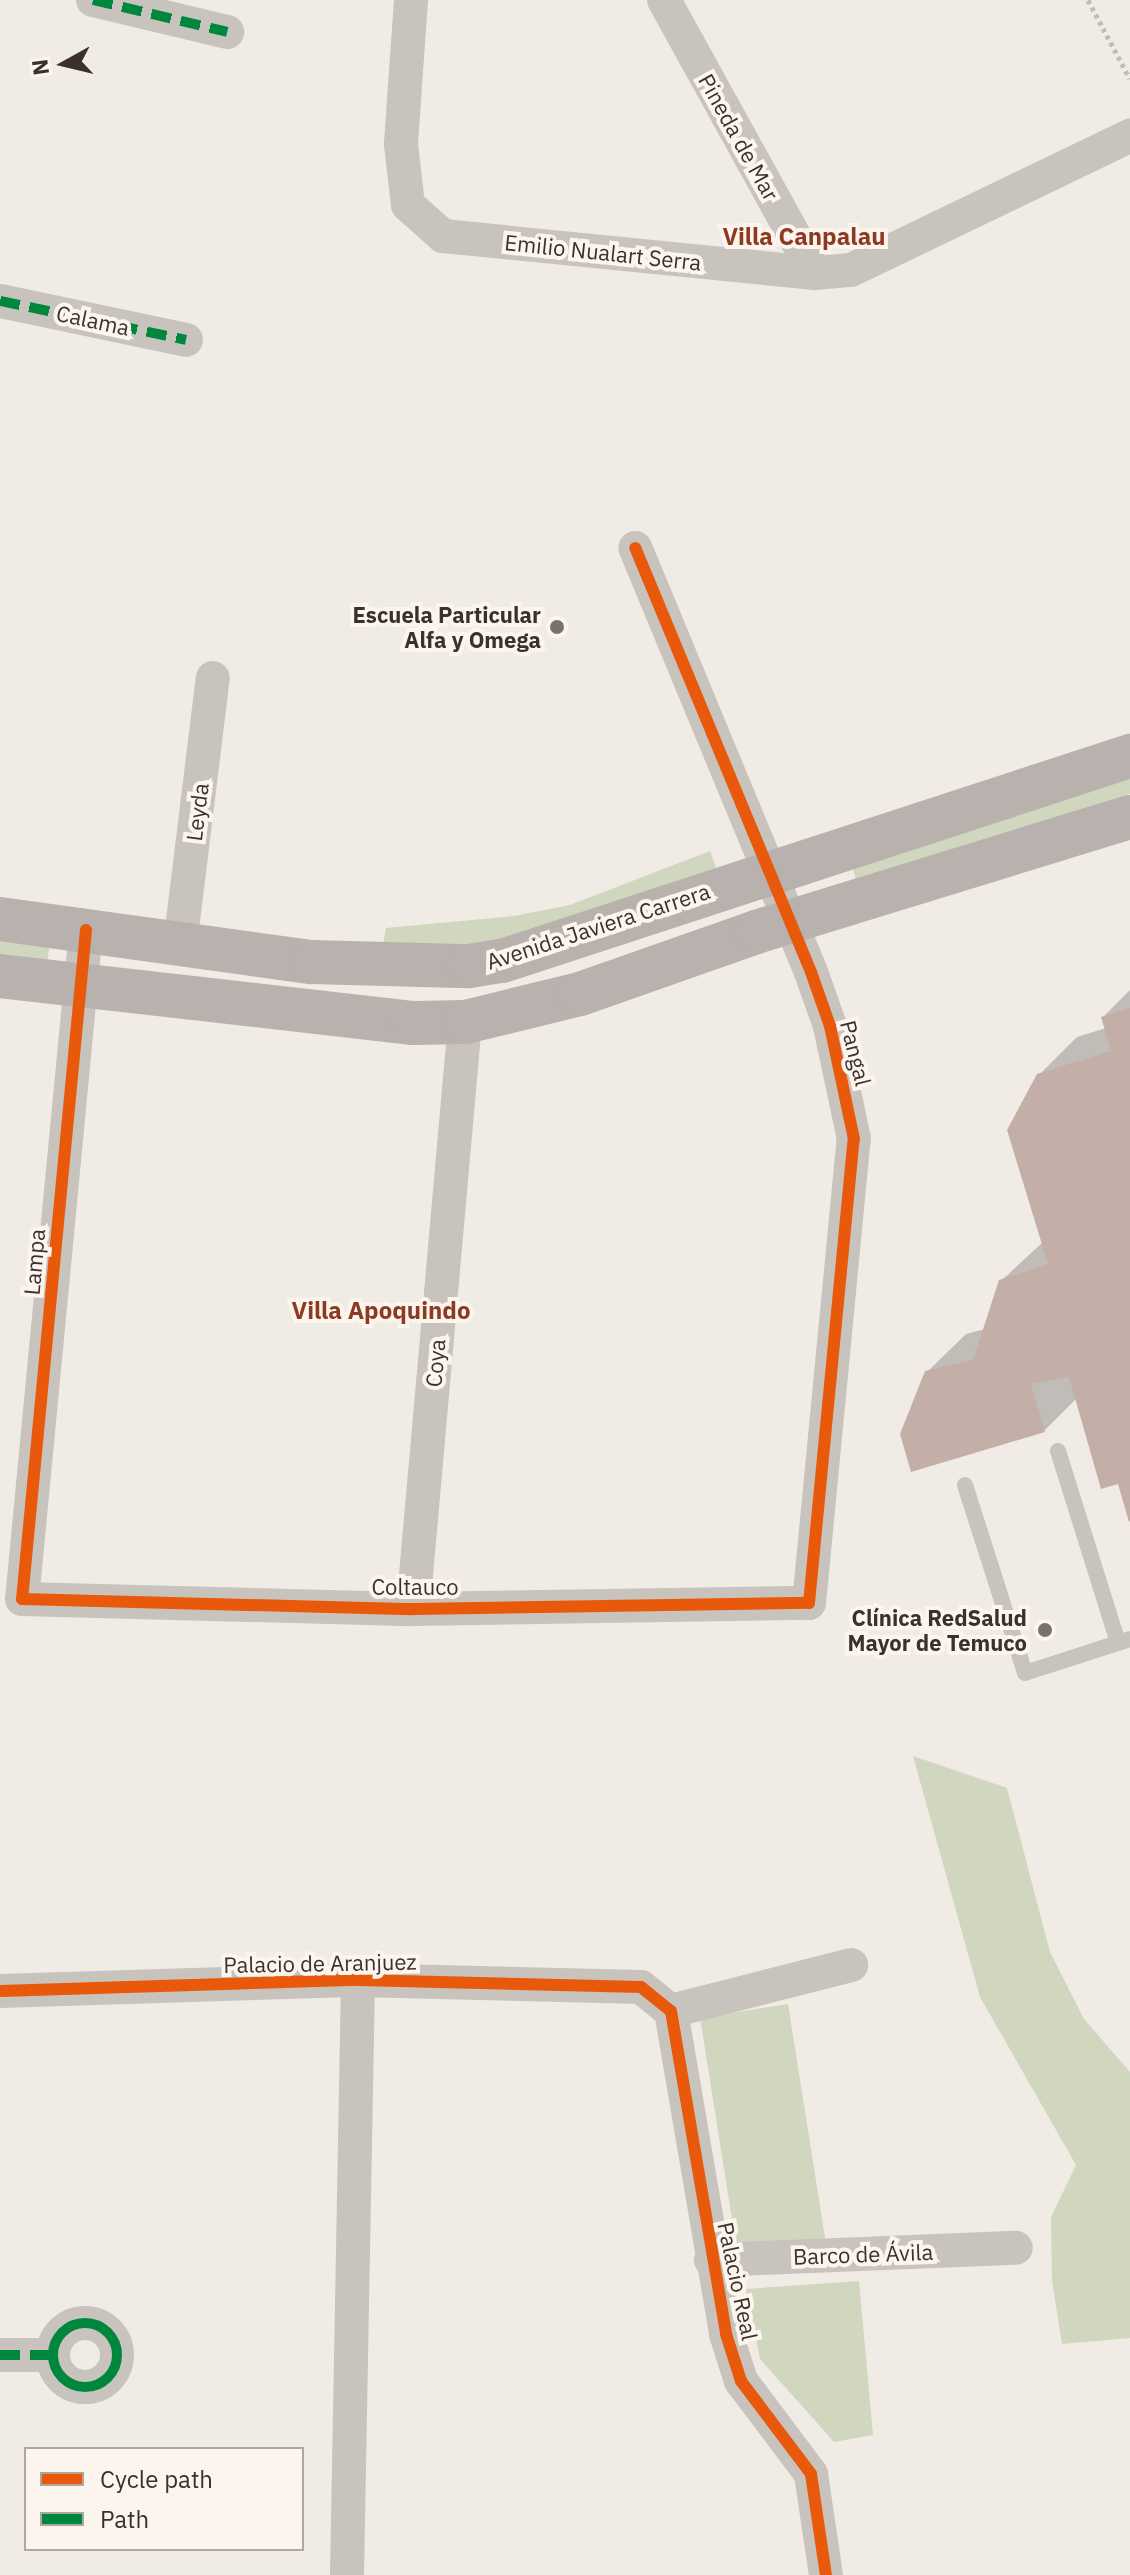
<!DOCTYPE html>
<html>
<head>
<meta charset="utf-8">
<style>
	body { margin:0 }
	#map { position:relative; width:1130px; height:2575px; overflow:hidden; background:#f0ebe5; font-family:"IBM Plex Sans",sans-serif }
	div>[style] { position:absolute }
	.green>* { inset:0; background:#d1d6bf; transform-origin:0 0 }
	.shadow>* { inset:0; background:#0003 }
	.building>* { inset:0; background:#c3afa7 }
	.path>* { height:5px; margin-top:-2.5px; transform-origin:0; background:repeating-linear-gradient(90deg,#c2bbb6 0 4px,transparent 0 8px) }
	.lane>* { height:16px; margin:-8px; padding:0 8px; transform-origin:8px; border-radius:8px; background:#c9c3be }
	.street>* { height:34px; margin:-17px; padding:0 17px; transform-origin:17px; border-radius:17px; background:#c9c3be }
	.street>.ring { margin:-17px; padding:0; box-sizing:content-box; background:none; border:34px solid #c9c3be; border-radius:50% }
	.primary>* { height:44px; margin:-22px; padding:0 22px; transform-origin:22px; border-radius:22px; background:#b8b1ad }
	.quiet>* { height:10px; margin-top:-5px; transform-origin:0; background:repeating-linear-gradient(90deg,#00873e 0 20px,transparent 0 30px) }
	.quiet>.ring { margin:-5px; padding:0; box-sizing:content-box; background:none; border:10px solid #00873e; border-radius:50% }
	.cycleway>* { height:12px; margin:-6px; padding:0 6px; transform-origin:6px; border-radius:6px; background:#e8590c }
	.dots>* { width:22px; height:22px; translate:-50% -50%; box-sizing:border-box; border:4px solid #fbf5ee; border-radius:50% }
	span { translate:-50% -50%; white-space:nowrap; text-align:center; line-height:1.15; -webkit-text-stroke:8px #fbf5ee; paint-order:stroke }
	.street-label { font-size:22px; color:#3b302b }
	.poi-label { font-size:22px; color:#3b302b; font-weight:700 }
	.right { translate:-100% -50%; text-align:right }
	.neighbourhood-label { font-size:24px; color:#8c3b22; font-weight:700 }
	.legend { position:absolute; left:24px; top:2447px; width:280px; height:104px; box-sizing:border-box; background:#fbf5ee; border:2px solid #aea6a0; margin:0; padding:10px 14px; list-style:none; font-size:24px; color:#3b302b }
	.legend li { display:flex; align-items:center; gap:16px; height:40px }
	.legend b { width:40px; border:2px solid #aea6a0 }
	.north { position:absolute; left:24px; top:24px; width:80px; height:80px; -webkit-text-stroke:6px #fbf5ee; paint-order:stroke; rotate:262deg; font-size:22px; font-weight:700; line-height:32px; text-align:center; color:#3b302b }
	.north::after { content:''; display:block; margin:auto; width:28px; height:36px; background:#3b302b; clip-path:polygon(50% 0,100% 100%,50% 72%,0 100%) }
</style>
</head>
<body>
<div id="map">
	<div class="green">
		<div style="clip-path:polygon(1130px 777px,1130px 794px,856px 880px,851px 862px)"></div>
		<div style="clip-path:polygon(710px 851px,716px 868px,562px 925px,487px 946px,382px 950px,386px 928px,514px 916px,570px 905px)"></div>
		<div style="left:0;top:938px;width:50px;height:19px;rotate:7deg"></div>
		<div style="clip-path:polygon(913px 1756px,1007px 1788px,1050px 1952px,1084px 2019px,1130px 2072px,1130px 2338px,1062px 2344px,1052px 2281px,1051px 2217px,1076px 2165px,980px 1997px)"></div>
		<div style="left:788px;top:2004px;width:237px;height:89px;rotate:81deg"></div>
		<div style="clip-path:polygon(859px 2281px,873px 2435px,834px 2442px,760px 2359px,746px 2289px)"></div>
	</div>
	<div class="shadow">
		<div style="clip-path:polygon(1130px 990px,1130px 1517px,1119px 1481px,1077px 1398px,1044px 1431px,927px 1372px,966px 1334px,985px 1329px,1001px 1281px,1043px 1242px,1039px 1075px,1077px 1037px,1106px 1028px,1103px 1017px)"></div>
	</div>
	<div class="building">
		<div style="clip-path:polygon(1130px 1008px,1130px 1521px,1129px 1522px,1118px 1484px,1101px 1489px,1069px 1377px,1031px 1384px,1045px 1432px,911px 1472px,900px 1434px,925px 1371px,973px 1360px,999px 1280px,1048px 1264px,1007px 1130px,1037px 1074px,1111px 1051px,1101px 1017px)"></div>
	</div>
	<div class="path">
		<div style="left:1088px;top:0;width:89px;rotate:62deg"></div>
	</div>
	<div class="lane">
		<div style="left:1058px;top:1451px;width:201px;rotate:72.6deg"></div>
		<div style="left:965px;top:1485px;width:197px;rotate:72.3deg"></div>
		<div style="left:1025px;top:1673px;width:110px;rotate:-17.9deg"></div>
	</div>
	<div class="street">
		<div style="left:93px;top:0;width:138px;rotate:13.4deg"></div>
		<div style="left:411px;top:0;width:144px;rotate:94deg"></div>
		<div style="left:401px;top:144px;width:61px;rotate:83.5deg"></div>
		<div style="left:408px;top:205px;width:47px;rotate:41.5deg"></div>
		<div style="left:443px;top:236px;width:374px;rotate:5.7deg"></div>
		<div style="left:815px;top:273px;width:36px;rotate:-5deg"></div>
		<div style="left:851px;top:270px;width:310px;rotate:-25.7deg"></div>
		<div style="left:664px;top:0;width:312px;rotate:61.1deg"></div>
		<div style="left:0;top:301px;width:190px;rotate:11.8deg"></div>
		<div style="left:86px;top:930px;width:672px;rotate:95.46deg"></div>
		<div style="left:22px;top:1599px;width:391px;rotate:1.5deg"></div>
		<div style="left:413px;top:1609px;width:396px;rotate:-0.9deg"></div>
		<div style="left:809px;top:1603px;width:466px;rotate:-84.5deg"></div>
		<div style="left:854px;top:1139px;width:116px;rotate:-102deg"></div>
		<div style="left:830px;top:1026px;width:57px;rotate:-109.4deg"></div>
		<div style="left:811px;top:972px;width:459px;rotate:-112.5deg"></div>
		<div style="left:180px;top:945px;width:269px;rotate:-83deg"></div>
		<div style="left:413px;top:1609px;width:589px;rotate:-84.94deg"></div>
		<div style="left:0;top:1991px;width:358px;rotate:-1.8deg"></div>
		<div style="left:358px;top:1980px;width:283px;rotate:1.4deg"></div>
		<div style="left:641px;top:1987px;width:38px;rotate:39deg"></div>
		<div style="left:671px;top:2011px;width:328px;rotate:80.3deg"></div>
		<div style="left:726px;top:2334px;width:49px;rotate:72.3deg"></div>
		<div style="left:741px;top:2381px;width:116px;rotate:53deg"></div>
		<div style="left:811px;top:2474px;width:102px;rotate:81.6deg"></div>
		<div style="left:671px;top:2011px;width:186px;rotate:-14.3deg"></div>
		<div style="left:711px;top:2260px;width:305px;rotate:-2.3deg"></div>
		<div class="ring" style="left:53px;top:2323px;width:30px;height:30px"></div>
		<div style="left:0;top:2355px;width:53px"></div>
		<div style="left:347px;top:2575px;width:595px;rotate:-88.94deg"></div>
	</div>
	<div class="primary">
		<div style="left:0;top:919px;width:314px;rotate:7.9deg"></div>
		<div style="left:311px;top:962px;width:158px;rotate:1.5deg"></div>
		<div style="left:469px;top:966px;width:33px;rotate:-9deg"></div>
		<div style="left:502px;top:961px;width:661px;rotate:-18.08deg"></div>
		<div style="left:0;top:976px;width:416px;rotate:6.5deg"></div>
		<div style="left:413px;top:1023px;width:52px;rotate:-1.1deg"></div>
		<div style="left:465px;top:1022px;width:118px;rotate:-13.7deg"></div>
		<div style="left:580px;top:994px;width:187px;rotate:-19.4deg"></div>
		<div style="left:756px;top:932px;width:391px;rotate:-17.1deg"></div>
	</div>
	<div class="quiet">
		<div style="left:93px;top:0;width:138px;rotate:13.4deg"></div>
		<div style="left:0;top:301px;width:190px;rotate:11.8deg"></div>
		<div class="ring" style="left:53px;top:2323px;width:54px;height:54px"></div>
		<div style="left:0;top:2355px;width:53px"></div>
	</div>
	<div class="cycleway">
		<div style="left:86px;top:930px;width:672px;rotate:95.46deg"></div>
		<div style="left:22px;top:1599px;width:391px;rotate:1.5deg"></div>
		<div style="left:413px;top:1609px;width:396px;rotate:-0.9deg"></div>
		<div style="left:809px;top:1603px;width:466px;rotate:-84.5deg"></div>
		<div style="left:854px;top:1139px;width:116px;rotate:-102deg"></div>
		<div style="left:830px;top:1026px;width:57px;rotate:-109.4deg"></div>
		<div style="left:811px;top:972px;width:459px;rotate:-112.5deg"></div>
		<div style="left:0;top:1991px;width:358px;rotate:-1.8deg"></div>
		<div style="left:358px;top:1980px;width:283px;rotate:1.4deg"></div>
		<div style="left:641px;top:1987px;width:38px;rotate:39deg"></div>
		<div style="left:671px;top:2011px;width:328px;rotate:80.3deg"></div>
		<div style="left:726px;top:2334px;width:49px;rotate:72.3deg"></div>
		<div style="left:741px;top:2381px;width:116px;rotate:53deg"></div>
		<div style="left:811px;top:2474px;width:102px;rotate:81.6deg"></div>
	</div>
	<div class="dots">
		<div style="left:557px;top:627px;background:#7a716c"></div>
		<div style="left:1045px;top:1630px;background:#7a716c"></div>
	</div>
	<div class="street-label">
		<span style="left:739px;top:137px;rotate:61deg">Pineda de Mar</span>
		<span style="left:603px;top:252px;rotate:6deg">Emilio Nualart Serra</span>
		<span style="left:93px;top:320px;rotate:12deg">Calama</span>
		<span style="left:197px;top:812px;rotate:-83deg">Leyda</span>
		<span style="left:598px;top:926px;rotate:-18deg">Avenida Javiera Carrera</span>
		<span style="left:856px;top:1053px;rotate:76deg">Pangal</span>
		<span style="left:34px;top:1262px;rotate:-85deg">Lampa</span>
		<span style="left:435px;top:1363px;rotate:-85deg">Coya</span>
		<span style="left:415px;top:1587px">Coltauco</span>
		<span style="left:320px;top:1963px;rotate:-1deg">Palacio de Aranjuez</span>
		<span style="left:863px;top:2254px;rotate:-2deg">Barco de Ávila</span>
		<span style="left:738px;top:2281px;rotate:78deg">Palacio Real</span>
	</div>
	<div class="poi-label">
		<span class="right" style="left:541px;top:627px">Escuela Particular<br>Alfa y Omega</span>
		<span class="right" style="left:1027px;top:1630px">Clínica RedSalud<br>Mayor de Temuco</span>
	</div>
	<div class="neighbourhood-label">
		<span style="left:804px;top:237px">Villa Canpalau</span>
		<span style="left:381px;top:1311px">Villa Apoquindo</span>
	</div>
	<ul class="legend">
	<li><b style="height:10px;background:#e8590c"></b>Cycle path</li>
	<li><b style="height:10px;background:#00873e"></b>Path</li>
	</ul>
	<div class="north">N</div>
</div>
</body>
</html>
